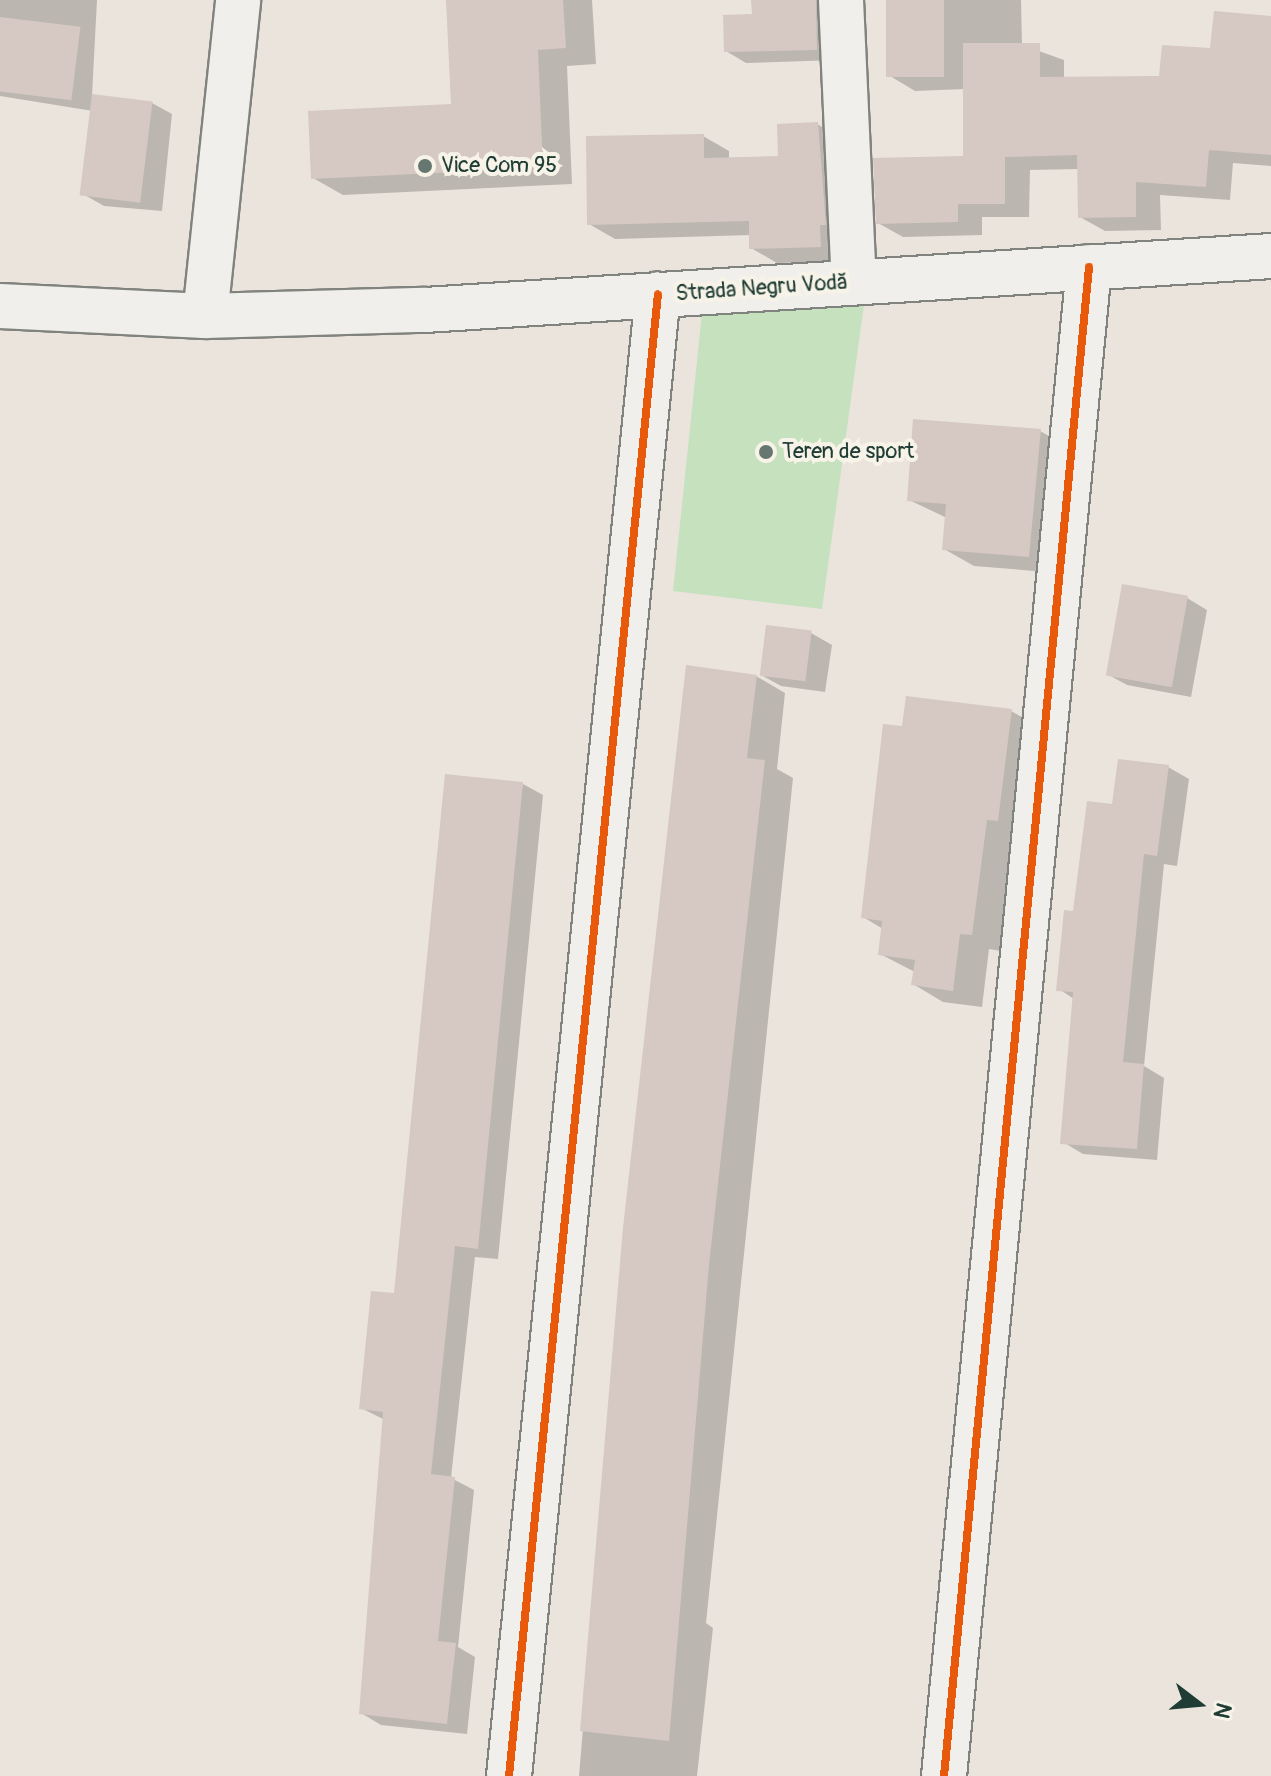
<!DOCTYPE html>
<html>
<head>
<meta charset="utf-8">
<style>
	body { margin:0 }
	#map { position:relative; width:1271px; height:1776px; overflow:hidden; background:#ebe4dd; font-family:Pangolin,sans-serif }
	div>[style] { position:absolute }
	.green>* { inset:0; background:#c5e1bd }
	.shadow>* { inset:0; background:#0003 }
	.building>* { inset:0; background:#d6c8c2; transform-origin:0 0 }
	.roads { filter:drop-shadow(2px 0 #80837e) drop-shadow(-2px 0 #80837e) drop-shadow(0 2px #80837e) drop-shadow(0 -2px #80837e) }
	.street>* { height:44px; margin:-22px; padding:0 22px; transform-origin:22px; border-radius:22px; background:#f1efeb }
	.cycleway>* { height:8px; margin:-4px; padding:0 4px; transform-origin:4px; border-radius:4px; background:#e8590c }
	.dots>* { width:22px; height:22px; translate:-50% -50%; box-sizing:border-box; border:4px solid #f7f3e8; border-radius:50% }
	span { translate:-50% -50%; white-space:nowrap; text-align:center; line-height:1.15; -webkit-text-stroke:8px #f7f3e8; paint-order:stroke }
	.poi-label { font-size:22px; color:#1f3d34 }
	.left { translate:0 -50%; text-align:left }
	.street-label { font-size:22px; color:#1f3d34 }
	.north { position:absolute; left:1159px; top:1664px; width:80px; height:80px; -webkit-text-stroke:6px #f7f3e8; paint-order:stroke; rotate:106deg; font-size:22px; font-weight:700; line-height:32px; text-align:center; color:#1f3d34 }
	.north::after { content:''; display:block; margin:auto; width:28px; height:36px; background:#1f3d34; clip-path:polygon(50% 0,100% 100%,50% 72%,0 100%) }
</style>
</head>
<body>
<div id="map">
	<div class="green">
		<div style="clip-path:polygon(864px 305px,822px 609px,673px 591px,702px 313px)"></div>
	</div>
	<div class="shadow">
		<div style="clip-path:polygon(0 0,97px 0,92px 96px,152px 103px,172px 114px,162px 211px,104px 206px,83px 194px,93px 111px,0 96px)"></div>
		<div style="clip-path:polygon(448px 0,592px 0,596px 64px,567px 66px,572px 184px,343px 195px,313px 178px,453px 106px)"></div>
		<div style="clip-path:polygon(753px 0,835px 0,837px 60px,746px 63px,726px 51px,754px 16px)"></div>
		<div style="clip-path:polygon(888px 0,1021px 0,1022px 45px,1064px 60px,1064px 78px,1161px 78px,1271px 18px,1271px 166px,1233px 163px,1230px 200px,1160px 195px,1161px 230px,1105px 231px,1080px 217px,1080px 169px,1030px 170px,1029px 217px,982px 217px,982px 235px,903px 237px,878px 223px,965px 158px,965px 89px,915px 91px,890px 76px)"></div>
		<div style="clip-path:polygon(817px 124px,843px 139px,846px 261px,777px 263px,751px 248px,751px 235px,615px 239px,589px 224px,703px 136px,729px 151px,729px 159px,781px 158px)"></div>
		<div style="clip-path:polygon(1040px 431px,1070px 448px,1059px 573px,974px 566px,944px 549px,947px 518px,909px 500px)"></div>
		<div style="clip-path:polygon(1187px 598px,1207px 610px,1191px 697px,1127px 685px,1107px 674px)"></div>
		<div style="clip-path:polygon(811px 633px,832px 645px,825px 692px,781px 686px,761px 675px)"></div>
		<div style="clip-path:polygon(756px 676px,785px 693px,777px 769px,793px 778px,706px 1623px,713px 1628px,697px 1776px,579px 1776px,625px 1228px)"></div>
		<div style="clip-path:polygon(1011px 711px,1041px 728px,1001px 951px,989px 949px,982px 1007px,943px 1002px,913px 984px,915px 972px,880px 954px,883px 929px,863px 917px,904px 728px)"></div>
		<div style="clip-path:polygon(1168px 767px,1189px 779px,1177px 866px,1164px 864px,1144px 1066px,1164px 1078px,1157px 1160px,1083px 1154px,1063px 1142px,1074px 999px,1059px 989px,1075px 913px,1114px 806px)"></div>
		<div style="clip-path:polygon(523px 784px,543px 795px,498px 1259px,475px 1257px,451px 1478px,474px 1490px,458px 1647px,475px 1657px,467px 1734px,381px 1725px,361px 1713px,385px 1420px,361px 1408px,396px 1295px)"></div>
	</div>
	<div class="building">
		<div style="clip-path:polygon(446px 0,563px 0,566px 48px,538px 50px,543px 168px,311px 179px,308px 111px,451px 104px)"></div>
		<div style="clip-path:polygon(751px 0,816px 0,817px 50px,724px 52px,723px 15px,752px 14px)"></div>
		<div style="left:886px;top:0;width:58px;height:77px"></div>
		<div style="clip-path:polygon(1214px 11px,1271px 16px,1271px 155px,1209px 150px,1206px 187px,1136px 182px,1136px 217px,1078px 218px,1077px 155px,1005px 157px,1005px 204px,958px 204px,958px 222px,876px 224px,873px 158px,963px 156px,963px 43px,1040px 43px,1040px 77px,1159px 76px,1162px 45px,1210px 48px)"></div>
		<div style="left:0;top:17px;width:81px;height:74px;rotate:7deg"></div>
		<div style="left:92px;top:94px;width:61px;height:102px;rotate:7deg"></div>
		<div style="clip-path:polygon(818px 122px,826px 225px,820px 225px,821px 247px,749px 249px,749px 221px,587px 225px,586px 136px,704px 134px,704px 158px,778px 156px,777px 124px)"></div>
		<div style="clip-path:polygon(913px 419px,1041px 429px,1029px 557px,942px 550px,946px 504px,907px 501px)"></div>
		<div style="left:1122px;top:584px;width:67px;height:93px;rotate:10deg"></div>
		<div style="left:766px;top:625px;width:46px;height:51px;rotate:7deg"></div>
		<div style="clip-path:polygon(686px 665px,757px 675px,747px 758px,765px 760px,709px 1265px,669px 1741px,580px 1731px,623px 1228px)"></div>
		<div style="clip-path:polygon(906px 696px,1012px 709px,998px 821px,987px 820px,972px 935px,960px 934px,953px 991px,911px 985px,915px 960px,878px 955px,882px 921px,861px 918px,883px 724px,902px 726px)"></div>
		<div style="clip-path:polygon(1118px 759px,1169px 765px,1157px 856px,1144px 854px,1123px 1062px,1144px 1064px,1137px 1149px,1060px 1144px,1073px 992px,1056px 991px,1064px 910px,1073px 911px,1087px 801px,1112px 804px)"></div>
		<div style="clip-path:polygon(445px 774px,523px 782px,478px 1249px,455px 1246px,431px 1474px,455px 1477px,438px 1641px,456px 1643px,447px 1724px,359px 1714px,383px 1412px,359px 1409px,371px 1291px,394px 1293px)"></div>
	</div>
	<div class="roads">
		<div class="street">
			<div style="left:841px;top:0;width:282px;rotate:87.4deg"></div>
			<div style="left:0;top:306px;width:205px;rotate:2.8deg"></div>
			<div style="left:205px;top:316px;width:220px;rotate:-1.6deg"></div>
			<div style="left:425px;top:310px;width:848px;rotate:-3.65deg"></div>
			<div style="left:205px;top:316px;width:318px;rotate:-84deg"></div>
			<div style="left:509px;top:1776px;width:1489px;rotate:-84.26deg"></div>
			<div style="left:944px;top:1776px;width:1516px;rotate:-84.51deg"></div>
		</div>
	</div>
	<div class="cycleway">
		<div style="left:509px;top:1776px;width:1489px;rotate:-84.26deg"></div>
		<div style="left:944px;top:1776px;width:1516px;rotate:-84.51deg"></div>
	</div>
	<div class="dots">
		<div style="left:425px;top:166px;background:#66776f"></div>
		<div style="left:766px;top:452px;background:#66776f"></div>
	</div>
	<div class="poi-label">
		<span class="left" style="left:441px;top:166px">Vice Com 95</span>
		<span class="left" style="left:782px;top:452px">Teren de sport</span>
	</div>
	<div class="street-label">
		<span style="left:762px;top:288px;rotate:-4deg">Strada Negru Vodă</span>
	</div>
	<div class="north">N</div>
</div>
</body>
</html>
